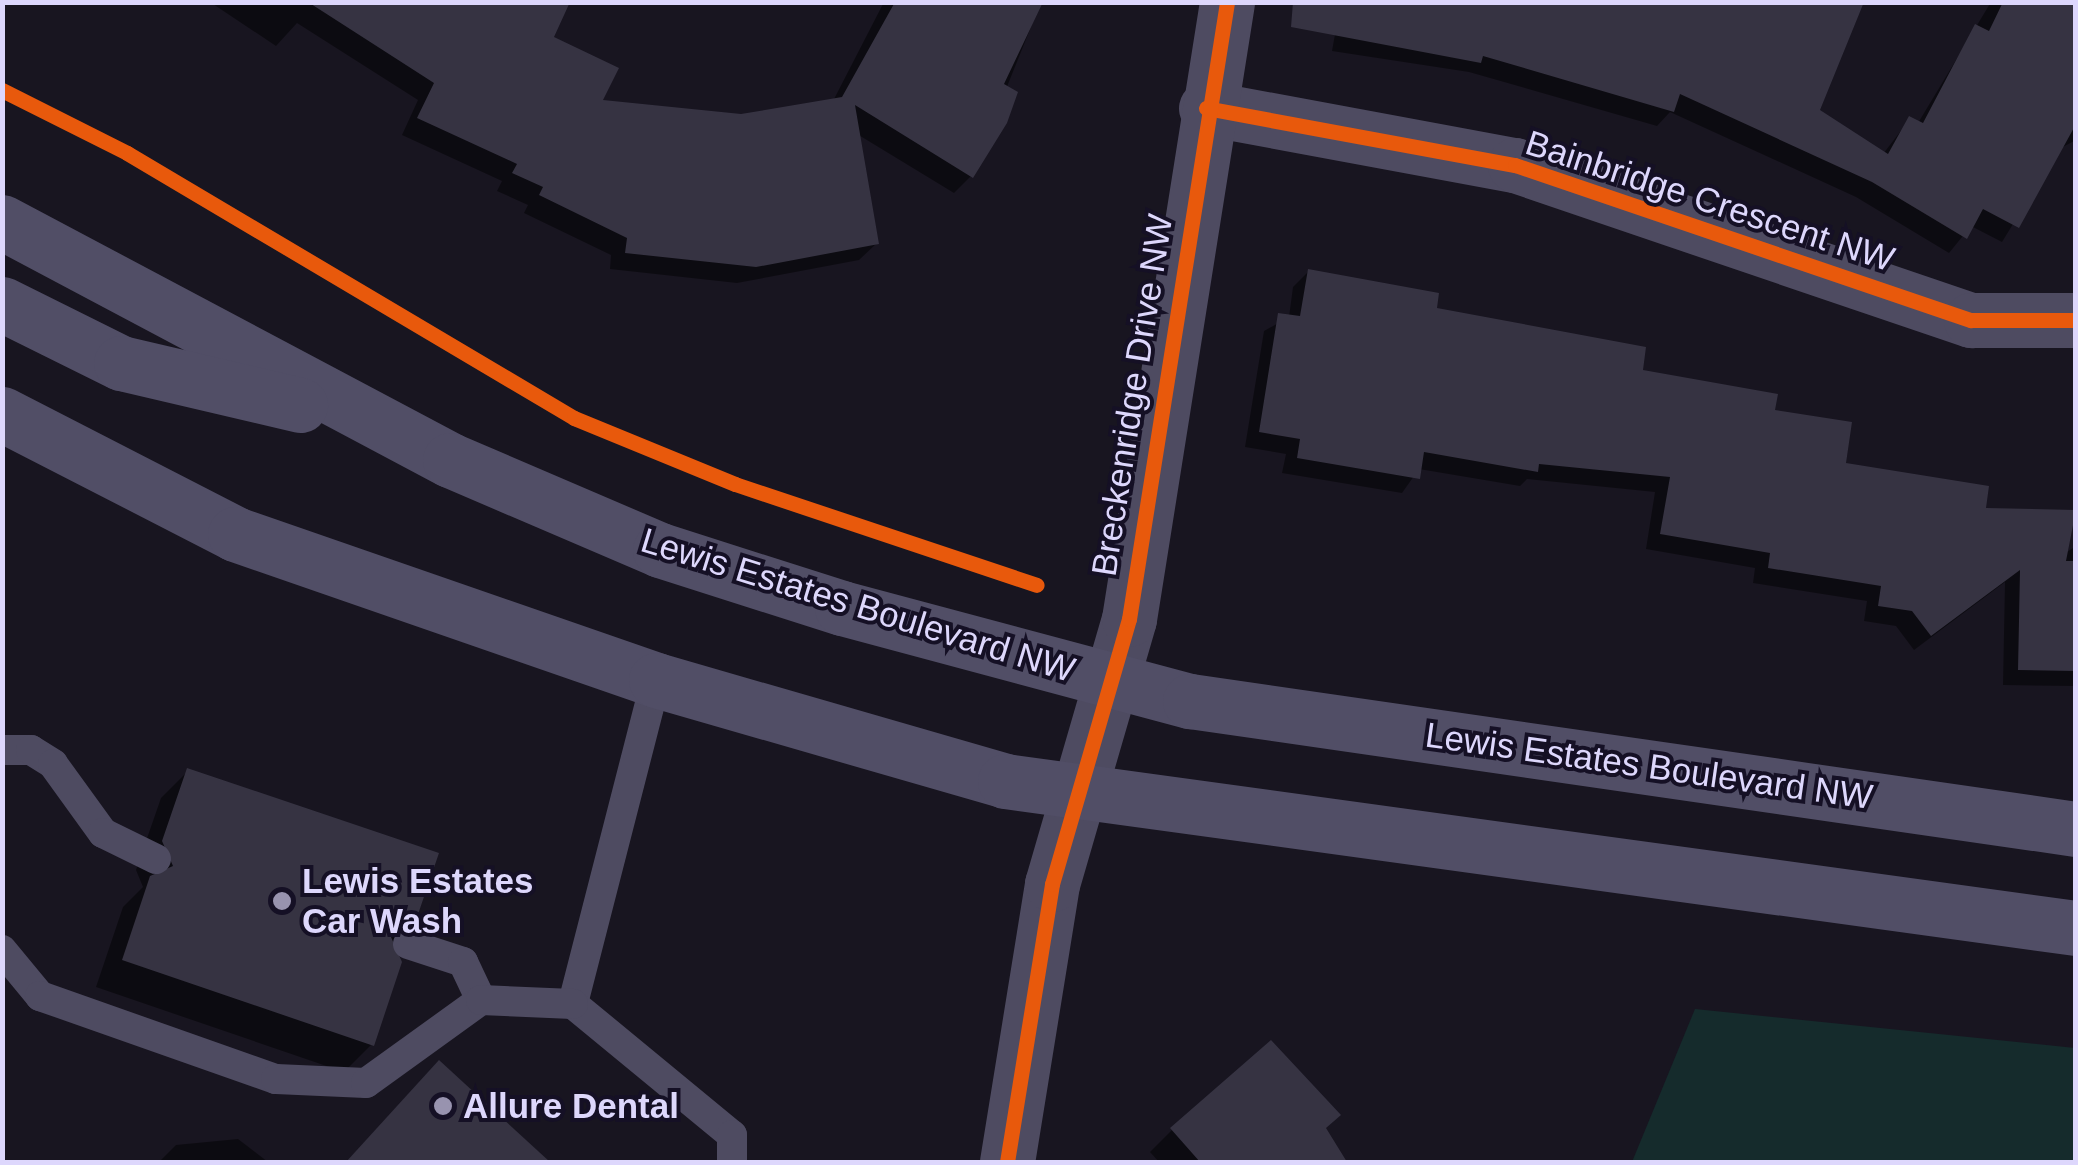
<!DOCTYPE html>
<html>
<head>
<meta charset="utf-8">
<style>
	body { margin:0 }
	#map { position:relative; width:2078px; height:1165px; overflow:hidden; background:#181520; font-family:Arial,sans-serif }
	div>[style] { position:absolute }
	.green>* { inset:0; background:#152b2c }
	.shadow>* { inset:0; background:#0007 }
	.building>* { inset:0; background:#363342 }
	.service>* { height:30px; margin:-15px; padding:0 15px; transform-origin:15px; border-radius:15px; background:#4e4b61 }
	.minor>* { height:55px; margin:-27.5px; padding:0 27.5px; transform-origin:27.5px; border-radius:27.5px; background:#4e4b61 }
	.tertiary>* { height:55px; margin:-27.5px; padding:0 27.5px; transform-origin:27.5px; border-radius:27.5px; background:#4e4b61 }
	.secondary>* { height:55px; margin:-27.5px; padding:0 27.5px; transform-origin:27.5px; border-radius:27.5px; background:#514e66 }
	.cycleway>* { height:15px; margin:-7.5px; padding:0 7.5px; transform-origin:7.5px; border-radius:7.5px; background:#e8590c }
	.dots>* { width:28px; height:28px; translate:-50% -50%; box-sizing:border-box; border:5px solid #151025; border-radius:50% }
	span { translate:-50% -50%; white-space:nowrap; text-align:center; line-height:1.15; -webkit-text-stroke:8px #151025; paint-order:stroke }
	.street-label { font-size:35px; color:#ddd7fc }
	.poi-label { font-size:35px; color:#ddd7fc; font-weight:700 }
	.left { translate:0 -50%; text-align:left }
	.frame { position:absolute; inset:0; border:5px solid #ddd7fc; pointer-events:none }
</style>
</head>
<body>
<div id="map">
	<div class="green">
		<div style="clip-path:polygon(1695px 1009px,2075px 1048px,2075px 1162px,1632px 1162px)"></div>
	</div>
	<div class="shadow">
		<div style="clip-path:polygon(210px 2px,472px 2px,550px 38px,599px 102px,741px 116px,833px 101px,884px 2px,1041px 2px,971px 176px,954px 193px,857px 134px,877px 243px,859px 260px,737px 283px,610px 269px,611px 255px,524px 213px,528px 205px,497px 191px,502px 181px,402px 135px,418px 100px,297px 23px,276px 46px)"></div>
		<div style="clip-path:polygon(1991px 2px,2076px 2px,2076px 140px,2059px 149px,2002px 242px,1971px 226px,1949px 253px,1856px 197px,1670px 112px,1657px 126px,1469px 72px,1332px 51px,1337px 23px,1816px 111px,1883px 154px,1910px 119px,1918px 123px)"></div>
		<div style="clip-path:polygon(1309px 271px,1772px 413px,1843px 465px,1983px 511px,2076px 512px,2064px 554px,2076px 546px,2076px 686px,2003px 685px,2005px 582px,1914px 650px,1896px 626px,1864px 621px,1867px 601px,1753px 583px,1755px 568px,1646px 549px,1655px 492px,1527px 479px,1520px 486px,1419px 469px,1402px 493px,1282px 473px,1286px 454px,1245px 447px,1264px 331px,1289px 317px,1293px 287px)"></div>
		<div style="clip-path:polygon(188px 771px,412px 925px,391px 945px,372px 1044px,344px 1072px,96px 987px,123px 907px,143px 887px,136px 870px,161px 798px)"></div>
		<div style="clip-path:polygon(418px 1085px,535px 1152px,526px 1162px,347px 1162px)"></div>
		<div style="clip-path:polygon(1324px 1129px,1344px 1162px,1159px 1162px,1150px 1152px,1172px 1130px)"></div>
		<div style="clip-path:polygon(238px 1139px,268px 1162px,159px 1162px,176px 1145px)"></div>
	</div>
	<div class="building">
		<div style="clip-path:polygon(308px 2px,570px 2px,554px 37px,619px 68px,603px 100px,741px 114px,842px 97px,895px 2px,1043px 2px,1004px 84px,1018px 92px,1007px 123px,973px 178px,855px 105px,879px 244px,756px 267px,625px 253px,627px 238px,539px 195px,543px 187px,512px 173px,517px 164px,417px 118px,434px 83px)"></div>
		<div style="clip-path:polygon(1293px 2px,1864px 2px,1820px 110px,1888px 154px,1909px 116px,1923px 123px,1975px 24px,1989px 31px,2003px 2px,2076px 2px,2076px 124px,2019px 228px,1983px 209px,1967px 239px,1872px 182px,1680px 94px,1674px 112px,1483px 56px,1481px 63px,1291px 27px)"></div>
		<div style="clip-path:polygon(1308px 269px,1439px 293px,1437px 308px,1646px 347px,1643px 370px,1778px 394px,1775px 410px,1852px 422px,1846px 463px,1989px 486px,1986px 508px,2076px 510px,2066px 561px,2076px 561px,2076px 671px,2018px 670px,2020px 570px,1931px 636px,1912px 611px,1878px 606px,1881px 586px,1768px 568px,1770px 553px,1660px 534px,1670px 477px,1539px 464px,1538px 472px,1424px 452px,1420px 479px,1297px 458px,1300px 439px,1259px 432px,1278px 313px,1300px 316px)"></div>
		<div style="clip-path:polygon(187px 768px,439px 853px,414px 926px,391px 937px,402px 962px,374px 1046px,122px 960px,150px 876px,173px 866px,162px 841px)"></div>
		<div style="clip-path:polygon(1271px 1040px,1341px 1115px,1326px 1128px,1347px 1162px,1200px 1162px,1170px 1128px)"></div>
		<div style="clip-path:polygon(439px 1060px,550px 1162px,346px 1162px)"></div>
	</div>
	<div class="service">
		<div style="left:656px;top:680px;width:334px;rotate:104.4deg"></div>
		<div style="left:573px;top:1004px;width:206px;rotate:39.5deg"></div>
		<div style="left:732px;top:1135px;width:27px;rotate:90deg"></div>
		<div style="left:2px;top:750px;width:29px"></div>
		<div style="left:31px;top:750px;width:26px;rotate:32deg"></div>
		<div style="left:53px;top:764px;width:85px;rotate:54.1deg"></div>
		<div style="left:103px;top:833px;width:59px;rotate:26.1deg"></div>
		<div style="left:408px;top:944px;width:58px;rotate:18.1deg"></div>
		<div style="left:463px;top:962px;width:42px;rotate:64.7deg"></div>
		<div style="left:2px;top:950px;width:60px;rotate:50.4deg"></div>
		<div style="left:40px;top:996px;width:250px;rotate:19.4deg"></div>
		<div style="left:276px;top:1079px;width:90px;rotate:2.5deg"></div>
		<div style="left:366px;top:1083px;width:142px;rotate:-35.8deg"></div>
		<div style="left:481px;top:1000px;width:92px;rotate:2.5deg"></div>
	</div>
	<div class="minor">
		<div style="left:1206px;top:108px;width:314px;rotate:10.5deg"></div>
		<div style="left:1515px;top:165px;width:482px;rotate:18.8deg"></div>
		<div style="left:1971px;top:320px;width:105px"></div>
	</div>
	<div class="tertiary">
		<div style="left:1007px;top:1162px;width:282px;rotate:-80.8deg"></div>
		<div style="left:1052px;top:884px;width:276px;rotate:-73.8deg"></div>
		<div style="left:1129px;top:619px;width:625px;rotate:-80.97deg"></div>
	</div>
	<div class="secondary">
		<div style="left:2px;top:222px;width:507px;rotate:27.98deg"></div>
		<div style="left:450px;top:460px;width:228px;rotate:23.2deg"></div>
		<div style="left:660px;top:550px;width:191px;rotate:17.7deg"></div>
		<div style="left:842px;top:608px;width:360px;rotate:15deg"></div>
		<div style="left:1190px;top:701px;width:895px;rotate:8.22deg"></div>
		<div style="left:2px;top:304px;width:133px;rotate:26.4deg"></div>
		<div style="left:121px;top:363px;width:184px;rotate:13.2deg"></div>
		<div style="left:2px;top:414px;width:262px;rotate:27.2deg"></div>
		<div style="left:235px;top:534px;width:446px;rotate:19.1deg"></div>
		<div style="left:656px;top:680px;width:363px;rotate:16.1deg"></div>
		<div style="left:1005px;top:781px;width:1081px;rotate:7.82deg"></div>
	</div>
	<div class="cycleway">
		<div style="left:2px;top:90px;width:140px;rotate:26.7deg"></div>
		<div style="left:127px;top:153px;width:520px;rotate:30.66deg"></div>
		<div style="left:574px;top:418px;width:174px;rotate:22.3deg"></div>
		<div style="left:735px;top:484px;width:318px;rotate:18.5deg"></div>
		<div style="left:1206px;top:108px;width:314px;rotate:10.5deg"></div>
		<div style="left:1515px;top:165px;width:482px;rotate:18.8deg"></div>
		<div style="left:1971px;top:320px;width:105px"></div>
		<div style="left:1007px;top:1162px;width:282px;rotate:-80.8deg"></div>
		<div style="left:1052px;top:884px;width:276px;rotate:-73.8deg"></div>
		<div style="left:1129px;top:619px;width:625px;rotate:-80.97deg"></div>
	</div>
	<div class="dots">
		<div style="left:282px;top:901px;background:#9893af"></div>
		<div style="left:443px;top:1106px;background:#9893af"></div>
	</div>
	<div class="street-label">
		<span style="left:1710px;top:201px;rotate:18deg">Bainbridge Crescent NW</span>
		<span style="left:1132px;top:395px;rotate:-81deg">Breckenridge Drive NW</span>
		<span style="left:858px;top:605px;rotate:17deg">Lewis Estates Boulevard NW</span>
		<span style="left:1649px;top:766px;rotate:8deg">Lewis Estates Boulevard NW</span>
	</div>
	<div class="poi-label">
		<span class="left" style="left:302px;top:901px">Lewis Estates<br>Car Wash</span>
		<span class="left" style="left:463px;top:1106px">Allure Dental</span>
	</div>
	<div class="frame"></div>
</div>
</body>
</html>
